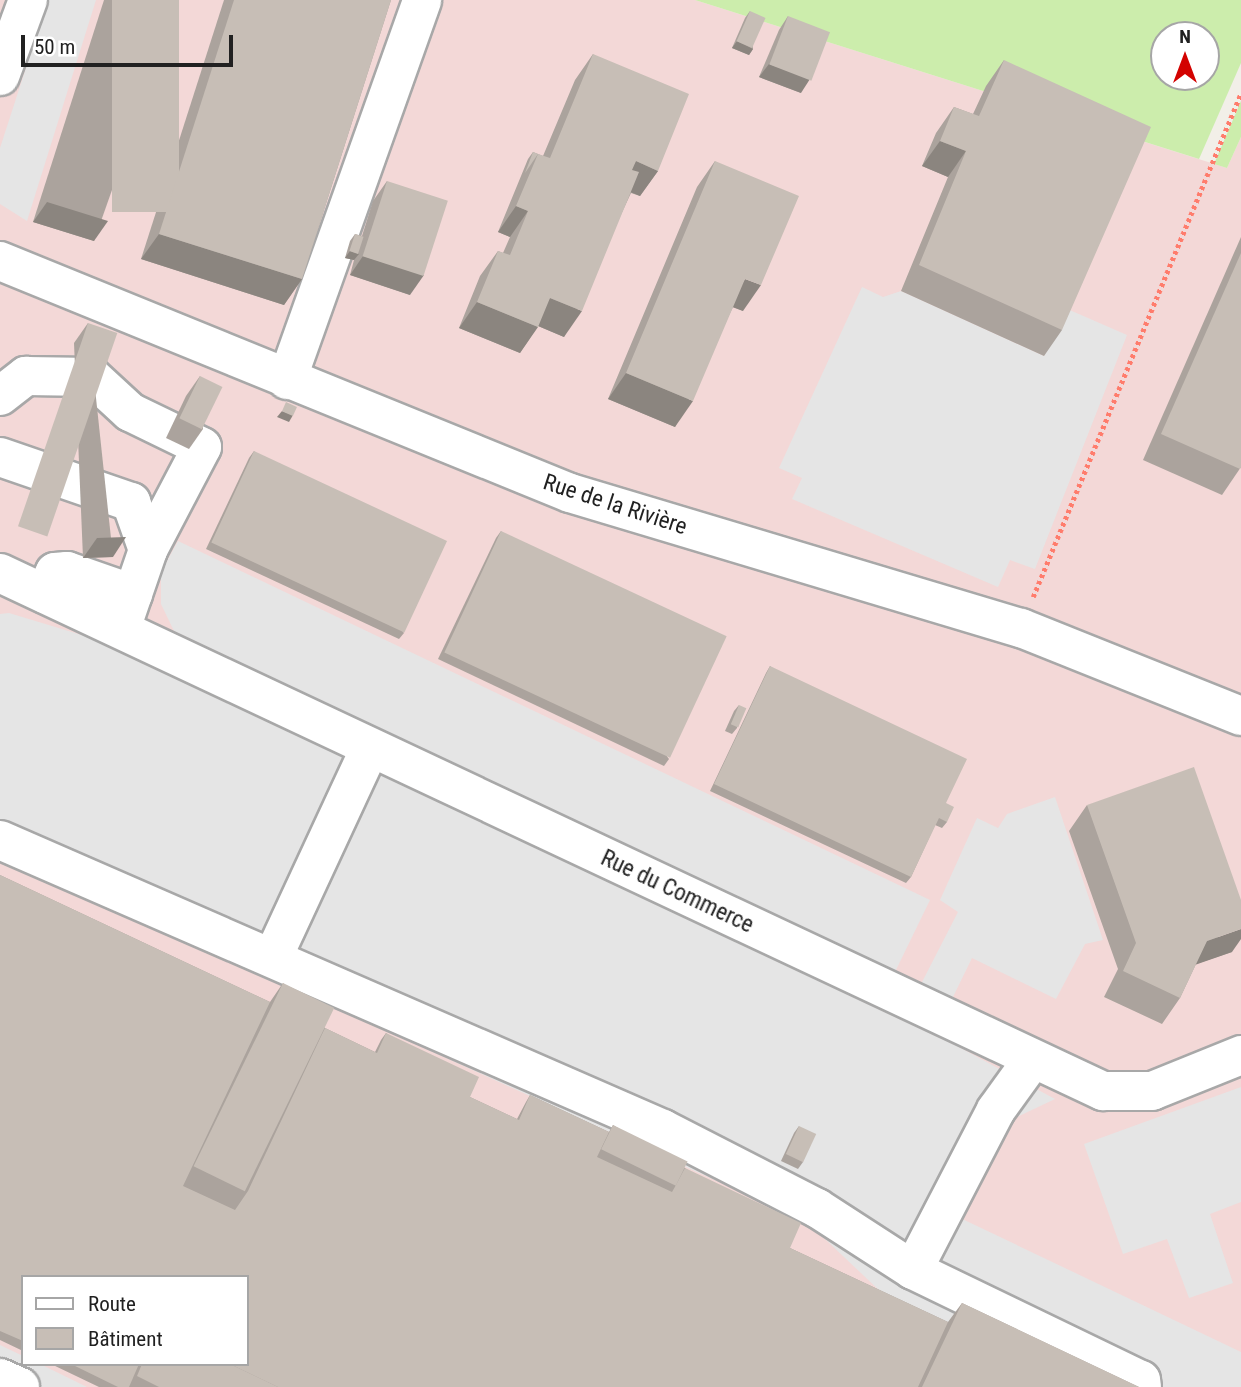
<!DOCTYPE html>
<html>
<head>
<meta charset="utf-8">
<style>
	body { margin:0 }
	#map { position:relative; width:1241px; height:1387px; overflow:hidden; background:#f2efe8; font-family:"Roboto Condensed",sans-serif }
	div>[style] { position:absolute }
	.commercial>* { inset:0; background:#f3d8d7 }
	.grass>* { inset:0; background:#ccedac }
	.parking>* { inset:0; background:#e5e5e5 }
	.path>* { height:4.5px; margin-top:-2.25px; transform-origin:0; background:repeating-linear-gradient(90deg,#ff7c6c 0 3.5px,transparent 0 7px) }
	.roads { filter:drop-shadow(2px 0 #a8a8a8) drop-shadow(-2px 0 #a8a8a8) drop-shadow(0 2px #a8a8a8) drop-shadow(0 -2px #a8a8a8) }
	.minor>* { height:38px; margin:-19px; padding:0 19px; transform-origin:19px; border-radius:19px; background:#fff }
	.wall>* { inset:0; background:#aba39d }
	.shaded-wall>* { inset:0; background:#8b857f }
	.building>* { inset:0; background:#c7beb6; transform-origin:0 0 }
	span { translate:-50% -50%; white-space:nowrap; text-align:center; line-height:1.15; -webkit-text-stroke:7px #fff; paint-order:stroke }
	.street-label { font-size:23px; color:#212121 }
	.legend { position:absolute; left:21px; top:1275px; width:228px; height:91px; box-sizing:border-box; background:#fff; border:2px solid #a6a6a6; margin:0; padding:9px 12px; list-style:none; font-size:21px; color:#212121 }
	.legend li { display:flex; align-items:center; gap:14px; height:35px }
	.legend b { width:35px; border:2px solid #a6a6a6 }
	.north { position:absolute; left:1150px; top:21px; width:70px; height:70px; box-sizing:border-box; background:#fff; border:2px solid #a6a6a6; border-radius:50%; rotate:0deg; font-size:19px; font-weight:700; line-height:28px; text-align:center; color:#212121 }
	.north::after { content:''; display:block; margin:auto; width:24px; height:32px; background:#d30200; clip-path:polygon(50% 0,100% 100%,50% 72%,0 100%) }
	.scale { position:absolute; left:21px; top:35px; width:212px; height:32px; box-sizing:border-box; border:4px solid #212121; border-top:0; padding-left:9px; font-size:21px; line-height:24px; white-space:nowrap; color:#212121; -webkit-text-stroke:5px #fff; paint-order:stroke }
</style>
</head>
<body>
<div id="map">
	<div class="commercial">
		<div style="clip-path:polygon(evenodd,0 0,695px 0,1227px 168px,1241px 137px,1241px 1387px,0 1387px,0 0,23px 1277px,247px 1277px,247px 1364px,23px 1364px,23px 1277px)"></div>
	</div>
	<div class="grass">
		<div style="clip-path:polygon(evenodd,695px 0,1241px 0,1241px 63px,1199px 159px,695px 0,1164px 35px,1206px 35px,1206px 77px,1164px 77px,1164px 35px)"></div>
		<div style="clip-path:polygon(1241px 101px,1241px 137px,1227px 168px,1214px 164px)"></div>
	</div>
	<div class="parking">
		<div style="clip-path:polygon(48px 0,96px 0,27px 221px,0 204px,0 148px)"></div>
		<div style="clip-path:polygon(862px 287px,883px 297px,901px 291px,1044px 356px,1065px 308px,1127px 335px,1035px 569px,1010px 560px,998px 587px,792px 499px,802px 478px,779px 468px)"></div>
		<div style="clip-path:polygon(178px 541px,930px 900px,894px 974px,174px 631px,161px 604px,161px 572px)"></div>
		<div style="clip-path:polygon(9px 613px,85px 636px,959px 1047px,1055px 1099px,1015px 1118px,993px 1145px,958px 1217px,1241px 1352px,1241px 1387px,1076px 1387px,881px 1292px,807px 1222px,0 855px,0 614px)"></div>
		<div style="clip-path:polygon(1055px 797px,1103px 940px,1085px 944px,1056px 999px,972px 958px,951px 1001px,920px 986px,958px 912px,940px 900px,977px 818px,998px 828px,1007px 814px)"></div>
		<div style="clip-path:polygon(1241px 1087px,1241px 1202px,1210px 1214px,1233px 1283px,1189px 1298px,1167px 1239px,1123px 1254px,1084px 1144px)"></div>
		<div style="clip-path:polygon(0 1345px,23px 1356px,23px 1364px,40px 1364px,87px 1387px,0 1387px)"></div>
	</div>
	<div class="path">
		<div style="left:1033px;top:597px;width:545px;rotate:-67.57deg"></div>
	</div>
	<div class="roads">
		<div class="minor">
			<div style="left:0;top:76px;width:81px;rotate:-69.8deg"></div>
			<div style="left:0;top:261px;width:615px;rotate:22.15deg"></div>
			<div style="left:570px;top:493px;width:471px;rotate:16.7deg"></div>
			<div style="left:1021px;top:628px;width:237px;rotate:21.8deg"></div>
			<div style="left:287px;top:380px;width:403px;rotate:-70.4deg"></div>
			<div style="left:0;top:396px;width:33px;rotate:-38deg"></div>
			<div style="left:26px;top:376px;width:66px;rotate:0.9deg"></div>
			<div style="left:92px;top:377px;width:52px;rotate:42.6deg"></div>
			<div style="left:130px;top:412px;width:80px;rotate:25.9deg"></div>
			<div style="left:202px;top:447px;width:116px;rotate:117.7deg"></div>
			<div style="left:148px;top:550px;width:83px;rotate:108.9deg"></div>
			<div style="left:0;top:457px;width:139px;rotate:19deg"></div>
			<div style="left:131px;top:502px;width:51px;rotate:70.5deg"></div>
			<div style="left:0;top:573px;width:1219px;rotate:25.16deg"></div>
			<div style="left:1103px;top:1091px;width:49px"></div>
			<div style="left:1152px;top:1091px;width:96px;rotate:-22deg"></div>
			<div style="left:45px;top:594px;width:24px;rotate:-66deg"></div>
			<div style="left:55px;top:572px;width:12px;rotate:-5deg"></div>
			<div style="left:67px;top:571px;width:70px;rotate:19.2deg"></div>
			<div style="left:0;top:840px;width:723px;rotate:23.55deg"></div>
			<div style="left:663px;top:1129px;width:173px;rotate:27.2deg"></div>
			<div style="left:817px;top:1208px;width:114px;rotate:32.9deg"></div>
			<div style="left:913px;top:1270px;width:180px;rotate:-62.6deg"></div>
			<div style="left:996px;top:1110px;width:62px;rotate:-54.2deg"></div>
			<div style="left:273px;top:957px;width:230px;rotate:-65.1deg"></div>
			<div style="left:913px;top:1270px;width:253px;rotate:25.8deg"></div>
			<div style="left:1141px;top:1380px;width:7px;rotate:82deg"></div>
			<div style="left:0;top:1378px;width:22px;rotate:24deg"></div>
		</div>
	</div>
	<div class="wall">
		<div style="clip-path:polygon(104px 0,179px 0,94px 241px,33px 222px)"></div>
		<div style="clip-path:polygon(224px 0,391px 0,302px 279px,284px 305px,141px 259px)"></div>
		<div style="clip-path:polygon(750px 11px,753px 49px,749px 55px,732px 48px,745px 18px)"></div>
		<div style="clip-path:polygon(788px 16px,801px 93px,759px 77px,779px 30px)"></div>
		<div style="clip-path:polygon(593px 54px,658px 171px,640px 196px,631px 193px,564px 337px,538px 326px,520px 353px,459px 328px,480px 276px,498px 251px,503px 253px,510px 237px,498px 232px,528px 159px,533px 152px,543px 156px,575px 80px)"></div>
		<div style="clip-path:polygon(1004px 60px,1062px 330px,1044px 356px,901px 291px,948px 177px,922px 166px,936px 133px,954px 107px,973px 114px,986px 86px)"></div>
		<div style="clip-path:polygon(715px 161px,743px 311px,733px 307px,675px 427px,608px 399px,697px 187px)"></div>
		<div style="clip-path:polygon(387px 181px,410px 295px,350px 275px,354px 260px,345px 258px,350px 241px,355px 234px,362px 236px,373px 201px)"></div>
		<div style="clip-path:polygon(1241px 237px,1241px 467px,1222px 495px,1143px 460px)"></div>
		<div style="clip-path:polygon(88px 323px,113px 557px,83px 558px,74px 343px)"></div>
		<div style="clip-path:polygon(200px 376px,203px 429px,189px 449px,166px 438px,186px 396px)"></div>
		<div style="clip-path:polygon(254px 451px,404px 633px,399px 639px,206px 549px,249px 458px)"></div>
		<div style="clip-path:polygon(501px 531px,669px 759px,664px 766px,438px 659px,496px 538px)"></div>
		<div style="clip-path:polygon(770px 666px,946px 803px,947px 822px,942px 828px,935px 825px,911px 877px,906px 883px,710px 791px,766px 673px)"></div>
		<div style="clip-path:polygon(739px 705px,737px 728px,732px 734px,725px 731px,734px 711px)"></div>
		<div style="clip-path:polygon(1087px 805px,1232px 952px,1196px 964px,1180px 998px,1162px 1024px,1104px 997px,1118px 969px,1069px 831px)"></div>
		<div style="clip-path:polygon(0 875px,270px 1002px,283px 983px,325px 1028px,375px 1052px,381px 1040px,386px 1033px,470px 1097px,517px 1119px,526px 1102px,530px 1095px,609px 1132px,613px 1125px,685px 1168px,790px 1248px,948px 1322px,962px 1303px,1139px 1387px,99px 1387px,51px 1364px,247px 1364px,23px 1277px,23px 1351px,0 1340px)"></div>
		<div style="clip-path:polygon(799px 1126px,803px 1162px,798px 1169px,781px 1161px,794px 1133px)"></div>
	</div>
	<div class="shaded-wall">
		<div style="clip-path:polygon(737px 41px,753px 49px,749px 55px,732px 48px)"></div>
		<div style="clip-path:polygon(769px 64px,810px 79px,801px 93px,759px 77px)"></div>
		<div style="clip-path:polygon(940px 141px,966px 151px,948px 177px,922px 166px)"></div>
		<div style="clip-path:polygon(636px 161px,658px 171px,640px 196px,618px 187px)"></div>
		<div style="clip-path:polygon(47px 202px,108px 221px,94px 241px,33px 222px)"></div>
		<div style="clip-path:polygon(516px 206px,528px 211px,510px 237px,498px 232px)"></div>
		<div style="clip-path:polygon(159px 234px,302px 279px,284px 305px,141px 259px)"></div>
		<div style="clip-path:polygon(350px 251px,359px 254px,354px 260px,345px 258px)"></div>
		<div style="clip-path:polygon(363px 256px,424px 275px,410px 295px,350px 275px)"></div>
		<div style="clip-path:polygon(745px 279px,761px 285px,743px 311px,727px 305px)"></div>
		<div style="clip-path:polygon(550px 298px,582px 311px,564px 337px,531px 323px)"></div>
		<div style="clip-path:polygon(477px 302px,538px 327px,520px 353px,459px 328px)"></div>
		<div style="clip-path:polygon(626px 373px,693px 401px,675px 427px,608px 399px)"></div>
		<div style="clip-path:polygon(282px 411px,293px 415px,289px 422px,277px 417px)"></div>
		<div style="clip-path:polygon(126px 537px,113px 557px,83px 558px,97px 538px)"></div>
		<div style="clip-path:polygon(1241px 929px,1241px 939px,1232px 952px,1189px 967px,1207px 941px)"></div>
	</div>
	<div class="building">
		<div style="left:112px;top:0;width:67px;height:212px"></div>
		<div style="clip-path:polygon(234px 0,391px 0,302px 279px,159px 234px)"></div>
		<div style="left:750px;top:11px;width:17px;height:33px;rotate:24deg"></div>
		<div style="left:788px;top:16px;width:45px;height:52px;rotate:21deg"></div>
		<div style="clip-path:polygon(593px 54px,689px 94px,658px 171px,636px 161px,632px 170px,639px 172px,582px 311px,550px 298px,538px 327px,477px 302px,498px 251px,510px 255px,528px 211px,516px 206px,538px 154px,550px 158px)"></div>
		<div style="clip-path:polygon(1004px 60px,1151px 127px,1062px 330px,919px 265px,966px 151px,940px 141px,954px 107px,979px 116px)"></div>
		<div style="clip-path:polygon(533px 152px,538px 154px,525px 173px)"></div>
		<div style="clip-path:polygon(715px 161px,799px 196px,761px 285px,745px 279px,693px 401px,626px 373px)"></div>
		<div style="left:387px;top:181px;width:64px;height:79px;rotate:18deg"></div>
		<div style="left:355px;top:234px;width:9px;height:18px;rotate:18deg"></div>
		<div style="clip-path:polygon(1241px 253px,1241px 467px,1240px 469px,1161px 434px)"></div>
		<div style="left:88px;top:323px;width:31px;height:215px;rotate:19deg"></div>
		<div style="left:200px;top:376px;width:25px;height:47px;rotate:26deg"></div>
		<div style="left:286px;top:402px;width:12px;height:10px;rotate:24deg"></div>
		<div style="left:254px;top:451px;width:213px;height:101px;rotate:25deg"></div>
		<div style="left:501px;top:531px;width:249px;height:134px;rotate:25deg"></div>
		<div style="clip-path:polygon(770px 666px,967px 759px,946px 803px,954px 807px,947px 822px,939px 818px,911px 877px,714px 784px)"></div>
		<div style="left:739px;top:705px;width:8px;height:21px;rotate:23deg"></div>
		<div style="clip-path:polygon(1194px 767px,1241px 900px,1241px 929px,1207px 941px,1180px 998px,1123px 971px,1136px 943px,1087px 805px)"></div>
		<div style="clip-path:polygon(0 875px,270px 1002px,183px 1186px,235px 1210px,248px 1191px,325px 1028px,377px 1053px,386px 1033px,479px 1077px,470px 1097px,519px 1120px,530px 1095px,609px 1132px,597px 1157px,672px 1192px,676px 1185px,685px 1168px,801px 1223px,790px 1248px,948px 1322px,918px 1387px,278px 1387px,230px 1364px,247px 1364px,247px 1277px,23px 1277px,23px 1341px,0 1331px)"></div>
		<div style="left:283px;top:983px;width:57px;height:204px;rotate:26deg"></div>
		<div style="left:613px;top:1125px;width:83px;height:27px;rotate:26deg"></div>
		<div style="left:799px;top:1126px;width:19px;height:31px;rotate:25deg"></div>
		<div style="clip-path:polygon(962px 1303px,1139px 1387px,922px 1387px)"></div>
		<div style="clip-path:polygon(71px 1364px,139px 1364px,129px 1387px,118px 1387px)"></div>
		<div style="clip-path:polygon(142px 1364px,230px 1364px,278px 1387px,159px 1387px,137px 1376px)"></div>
	</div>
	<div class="street-label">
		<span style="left:615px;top:505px;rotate:18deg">Rue de la Rivière</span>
		<span style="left:677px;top:892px;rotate:25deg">Rue du Commerce</span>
	</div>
	<ul class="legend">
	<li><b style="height:9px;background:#fff"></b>Route</li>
	<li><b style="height:19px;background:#c7beb6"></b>Bâtiment</li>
	</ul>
	<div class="north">N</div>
	<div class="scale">50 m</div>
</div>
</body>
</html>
